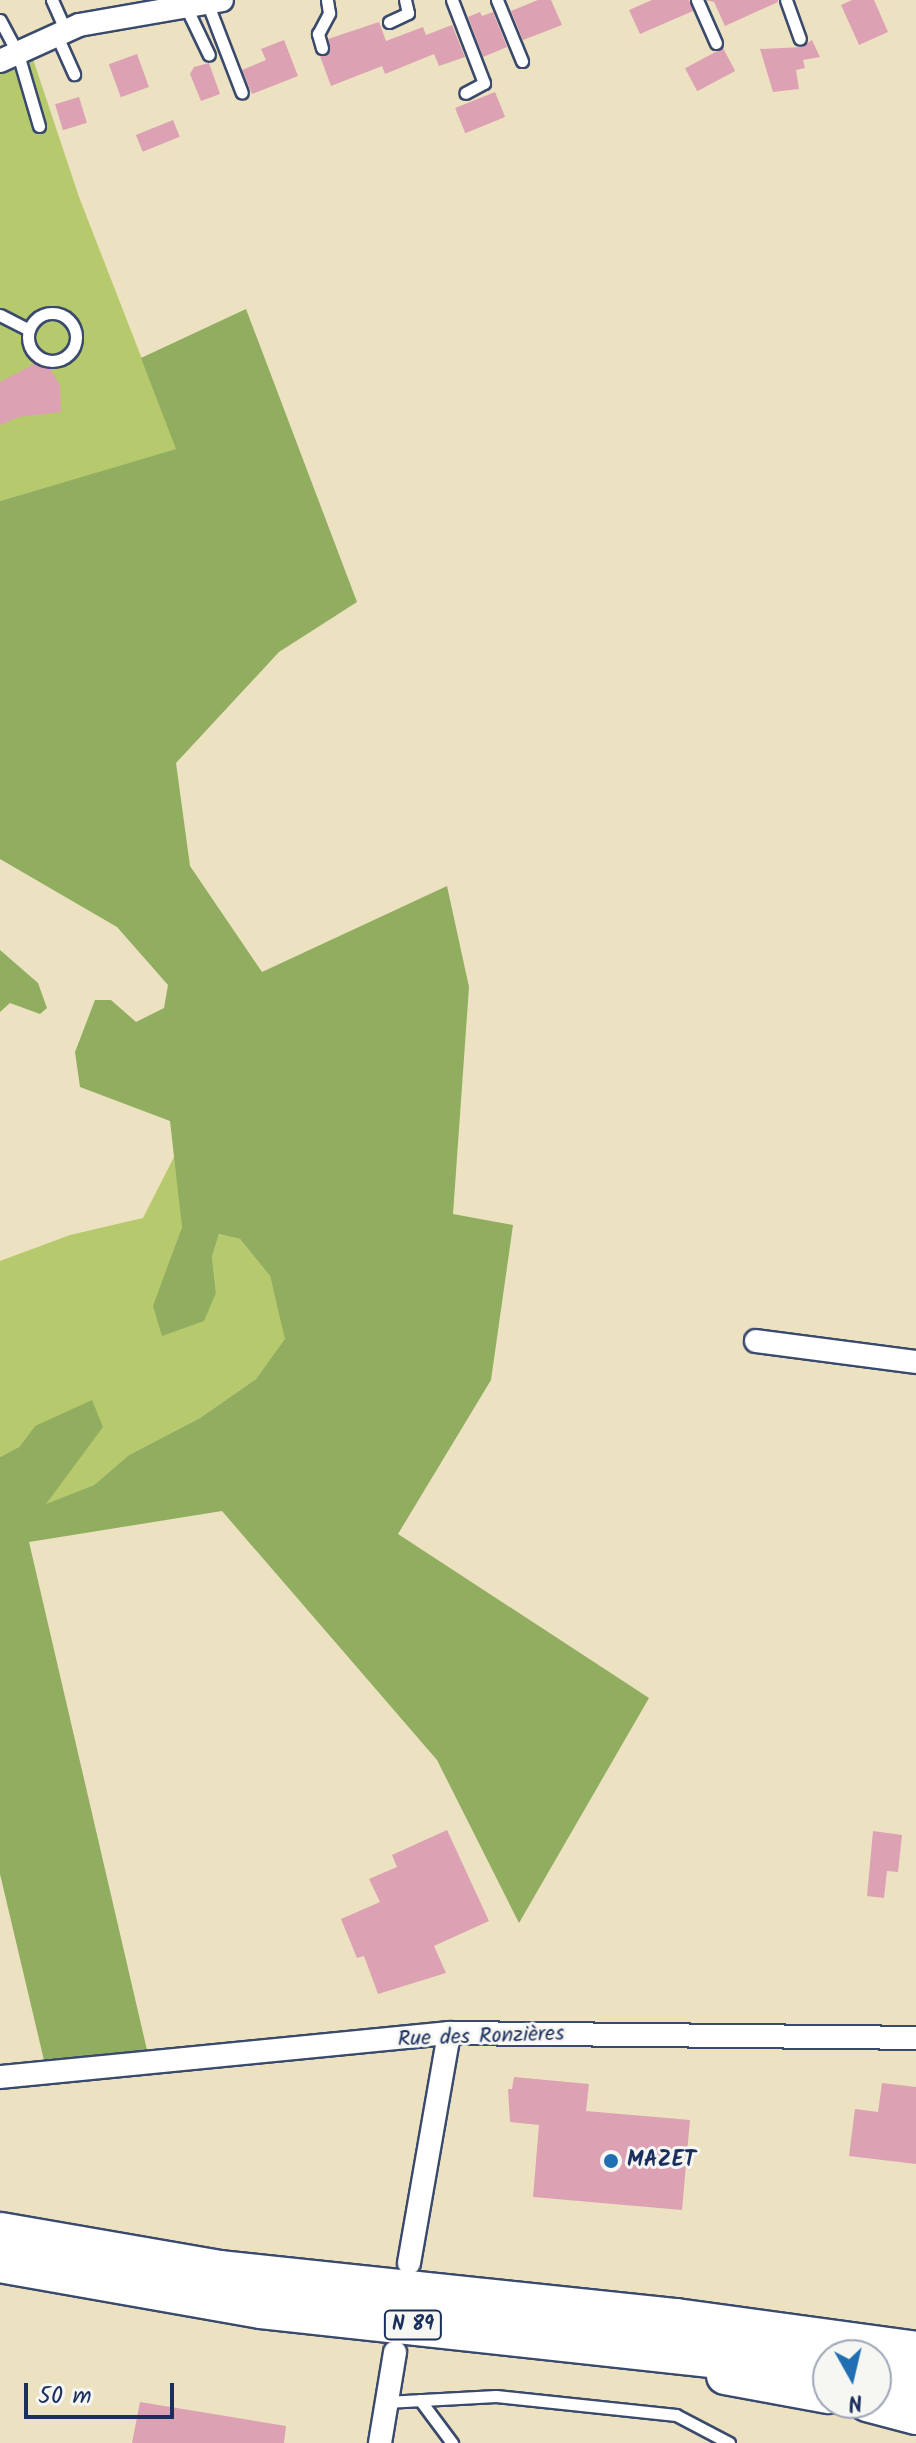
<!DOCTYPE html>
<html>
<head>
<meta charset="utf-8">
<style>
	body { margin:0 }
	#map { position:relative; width:916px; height:2443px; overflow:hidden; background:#ece1c1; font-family:Kalam,sans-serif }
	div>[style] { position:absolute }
	.green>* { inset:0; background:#b7c96d }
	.forest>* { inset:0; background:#91ad60 }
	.building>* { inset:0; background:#dca2b4; transform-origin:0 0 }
	.roads { filter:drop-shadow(2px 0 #3a4a6d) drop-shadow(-2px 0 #3a4a6d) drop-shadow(0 2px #3a4a6d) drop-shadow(0 -2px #3a4a6d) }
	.service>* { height:11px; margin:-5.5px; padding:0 5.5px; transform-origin:5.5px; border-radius:5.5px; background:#fff }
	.service>.ring { margin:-5.5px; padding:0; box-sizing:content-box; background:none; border:11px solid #fff; border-radius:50% }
	.minor>* { height:22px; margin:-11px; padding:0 11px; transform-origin:11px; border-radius:11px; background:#fff }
	.trunk>* { height:36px; margin:-18px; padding:0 18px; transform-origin:18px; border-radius:18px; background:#fff }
	.motorway>* { height:40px; margin:-20px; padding:0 20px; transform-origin:20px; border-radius:20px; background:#fff }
	.dots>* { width:22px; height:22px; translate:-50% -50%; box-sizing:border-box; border:4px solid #f6f6f2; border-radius:50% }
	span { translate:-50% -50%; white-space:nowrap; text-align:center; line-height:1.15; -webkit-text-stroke:6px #f6f6f2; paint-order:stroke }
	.shield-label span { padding:2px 6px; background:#f6f6f2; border:2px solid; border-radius:6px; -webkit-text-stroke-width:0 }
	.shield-label { font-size:20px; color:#1b2f5e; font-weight:700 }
	.street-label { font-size:22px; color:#1b2f5e }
	.poi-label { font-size:22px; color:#1b2f5e; font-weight:700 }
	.left { translate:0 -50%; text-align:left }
	.north { position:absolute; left:812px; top:2339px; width:80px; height:80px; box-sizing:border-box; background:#f6f6f2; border:2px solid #9ea6b7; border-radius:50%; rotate:172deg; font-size:22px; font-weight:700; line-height:32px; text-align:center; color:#1b2f5e }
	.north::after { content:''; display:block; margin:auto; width:28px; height:36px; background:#1f6fb2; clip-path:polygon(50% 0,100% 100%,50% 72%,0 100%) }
	.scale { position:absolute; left:24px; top:2383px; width:150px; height:36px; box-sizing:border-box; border:4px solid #1b2f5e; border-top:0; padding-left:10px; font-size:24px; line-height:28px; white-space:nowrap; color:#1b2f5e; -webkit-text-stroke:6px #f6f6f2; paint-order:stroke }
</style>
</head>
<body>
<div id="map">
	<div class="green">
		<div style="clip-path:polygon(33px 59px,79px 197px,177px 449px,0 501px,0 72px)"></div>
		<div style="clip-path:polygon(176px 1153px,182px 1227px,154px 1306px,216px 1293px,212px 1257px,219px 1234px,240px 1239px,270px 1276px,286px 1339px,256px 1379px,200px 1418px,129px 1455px,94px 1485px,45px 1505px,69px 1468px,35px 1426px,19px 1447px,0 1457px,0 1261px,70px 1235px,143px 1218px)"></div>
	</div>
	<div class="forest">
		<div style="clip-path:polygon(246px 309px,357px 602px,279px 652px,176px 763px,190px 866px,262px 972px,447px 886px,469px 987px,453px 1214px,513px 1225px,491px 1380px,398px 1534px,649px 1698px,519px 1923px,437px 1760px,222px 1511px,29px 1542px,150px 2063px,47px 2073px,0 1874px,0 1457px,19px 1447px,35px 1426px,92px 1400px,103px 1427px,46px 1504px,94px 1485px,129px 1455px,200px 1418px,256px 1379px,285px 1339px,270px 1276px,240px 1239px,219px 1234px,212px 1257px,216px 1293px,204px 1321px,162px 1336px,153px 1306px,182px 1227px,170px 1121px,80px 1087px,75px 1052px,95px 1000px,111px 1000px,136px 1022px,164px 1008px,168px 985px,117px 927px,0 859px,0 501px,176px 449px,141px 358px)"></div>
		<div style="clip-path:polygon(0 950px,38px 983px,47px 1008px,40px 1014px,10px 1003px,0 1012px)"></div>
	</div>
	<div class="building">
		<div style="clip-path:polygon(538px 0,551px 0,562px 25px,523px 40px,511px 11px)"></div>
		<div style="clip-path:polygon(652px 0,689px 0,693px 11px,640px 34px,629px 10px)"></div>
		<div style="clip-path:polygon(706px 0,778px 0,778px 2px,725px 26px,714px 2px)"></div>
		<div style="clip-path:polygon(852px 0,874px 0,888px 32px,859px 45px,841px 5px)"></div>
		<div style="clip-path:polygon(480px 12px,482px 16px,493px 12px,507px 47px,483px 57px,468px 17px)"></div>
		<div style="clip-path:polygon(379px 22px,386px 41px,423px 27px,426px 35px,452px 25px,465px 57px,439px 66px,434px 54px,385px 74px,382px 66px,331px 86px,320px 56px,330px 51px,328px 39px)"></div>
		<div style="clip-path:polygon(284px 40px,298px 76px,252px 94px,242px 70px,266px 60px,261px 49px)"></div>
		<div style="clip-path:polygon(812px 40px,820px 57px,803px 60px,805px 68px,796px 70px,799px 89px,773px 92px,760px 49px,802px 47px)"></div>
		<div style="left:723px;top:48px;width:26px;height:43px;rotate:62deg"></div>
		<div style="left:137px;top:54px;width:35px;height:30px;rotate:70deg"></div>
		<div style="clip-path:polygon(209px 63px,220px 94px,201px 101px,190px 74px,194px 67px)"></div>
		<div style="left:495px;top:92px;width:27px;height:43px;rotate:68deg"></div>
		<div style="left:79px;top:97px;width:27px;height:25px;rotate:73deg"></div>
		<div style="left:173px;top:120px;width:18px;height:40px;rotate:68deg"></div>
		<div style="clip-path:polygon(44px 359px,60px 385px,61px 412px,19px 417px,0 425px,0 382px)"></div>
		<div style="clip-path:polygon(447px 1830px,489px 1921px,434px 1946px,446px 1973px,378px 1994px,364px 1956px,357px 1958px,341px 1919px,380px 1902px,369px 1879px,397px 1867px,392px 1855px)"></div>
		<div style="clip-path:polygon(873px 1831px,902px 1835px,898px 1872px,887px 1871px,884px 1898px,867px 1896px)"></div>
		<div style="clip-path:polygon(514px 2077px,589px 2084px,586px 2111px,690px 2120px,682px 2210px,533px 2197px,539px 2125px,510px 2122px,508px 2089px,512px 2089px)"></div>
		<div style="clip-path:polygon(882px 2083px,916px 2087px,916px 2164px,849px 2156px,855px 2109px,878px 2112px)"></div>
		<div style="clip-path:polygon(140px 2402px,286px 2426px,284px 2443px,132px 2443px)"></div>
	</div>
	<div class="roads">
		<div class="service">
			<div style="left:52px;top:0;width:34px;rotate:66deg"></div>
			<div style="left:452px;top:0;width:89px;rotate:68.9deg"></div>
			<div style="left:484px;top:83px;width:21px;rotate:152deg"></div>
			<div style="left:497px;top:0;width:66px;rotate:67.7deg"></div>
			<div style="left:697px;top:0;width:47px;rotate:66.2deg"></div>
			<div style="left:786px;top:0;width:41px;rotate:70.3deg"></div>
			<div style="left:207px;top:2px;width:97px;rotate:69deg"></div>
			<div style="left:185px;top:5px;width:55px;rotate:64.4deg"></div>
			<div style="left:0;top:20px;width:38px;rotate:62deg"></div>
			<div style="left:18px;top:54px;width:75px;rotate:73.7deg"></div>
			<div style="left:389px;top:22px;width:21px;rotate:-25deg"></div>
			<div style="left:408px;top:13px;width:13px;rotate:-103deg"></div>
			<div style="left:57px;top:36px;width:42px;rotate:65.9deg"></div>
			<div style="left:322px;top:48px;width:15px;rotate:-106deg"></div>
			<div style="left:318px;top:34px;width:24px;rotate:-62deg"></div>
			<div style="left:329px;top:13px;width:13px;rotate:-99deg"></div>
			<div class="ring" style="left:28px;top:313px;width:37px;height:37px"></div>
			<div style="left:0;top:315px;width:31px;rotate:27deg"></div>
			<div style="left:420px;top:2400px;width:54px;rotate:53.3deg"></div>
			<div style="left:386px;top:2402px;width:110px;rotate:-3.1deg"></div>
			<div style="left:496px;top:2396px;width:181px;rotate:6deg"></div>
			<div style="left:676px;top:2415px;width:60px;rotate:27.8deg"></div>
		</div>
		<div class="minor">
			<div style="left:0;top:61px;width:87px;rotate:-24.5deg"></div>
			<div style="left:79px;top:25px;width:145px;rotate:-9.9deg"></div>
			<div style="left:756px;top:1341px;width:161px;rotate:7.5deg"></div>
			<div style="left:0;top:2077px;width:451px;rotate:-5.6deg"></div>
			<div style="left:449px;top:2033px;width:467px;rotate:0.6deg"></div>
			<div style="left:409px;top:2263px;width:233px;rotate:-80.1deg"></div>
			<div style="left:380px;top:2443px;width:92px;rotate:-80.6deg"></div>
		</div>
		<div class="trunk">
			<div style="left:725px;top:2376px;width:105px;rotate:10.5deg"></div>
			<div style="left:867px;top:2403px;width:51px;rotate:14.9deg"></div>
		</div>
		<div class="motorway">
			<div style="left:0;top:2233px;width:222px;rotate:9.8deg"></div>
			<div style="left:219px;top:2271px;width:460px;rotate:6deg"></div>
			<div style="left:676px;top:2319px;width:242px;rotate:7.8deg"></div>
			<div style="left:0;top:2262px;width:265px;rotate:10deg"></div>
			<div style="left:261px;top:2308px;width:570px;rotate:6.24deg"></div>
			<div style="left:876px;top:2377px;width:40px;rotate:8.5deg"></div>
		</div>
	</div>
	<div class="dots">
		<div style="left:611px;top:2161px;background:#1f6fb2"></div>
	</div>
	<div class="shield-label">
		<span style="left:413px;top:2325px">N 89</span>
	</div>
	<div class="street-label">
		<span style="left:481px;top:2037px;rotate:-2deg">Rue des Ronzières</span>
	</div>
	<div class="poi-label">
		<span class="left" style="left:627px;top:2161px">MAZET</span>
	</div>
	<div class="north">N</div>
	<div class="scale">50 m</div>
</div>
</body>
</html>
